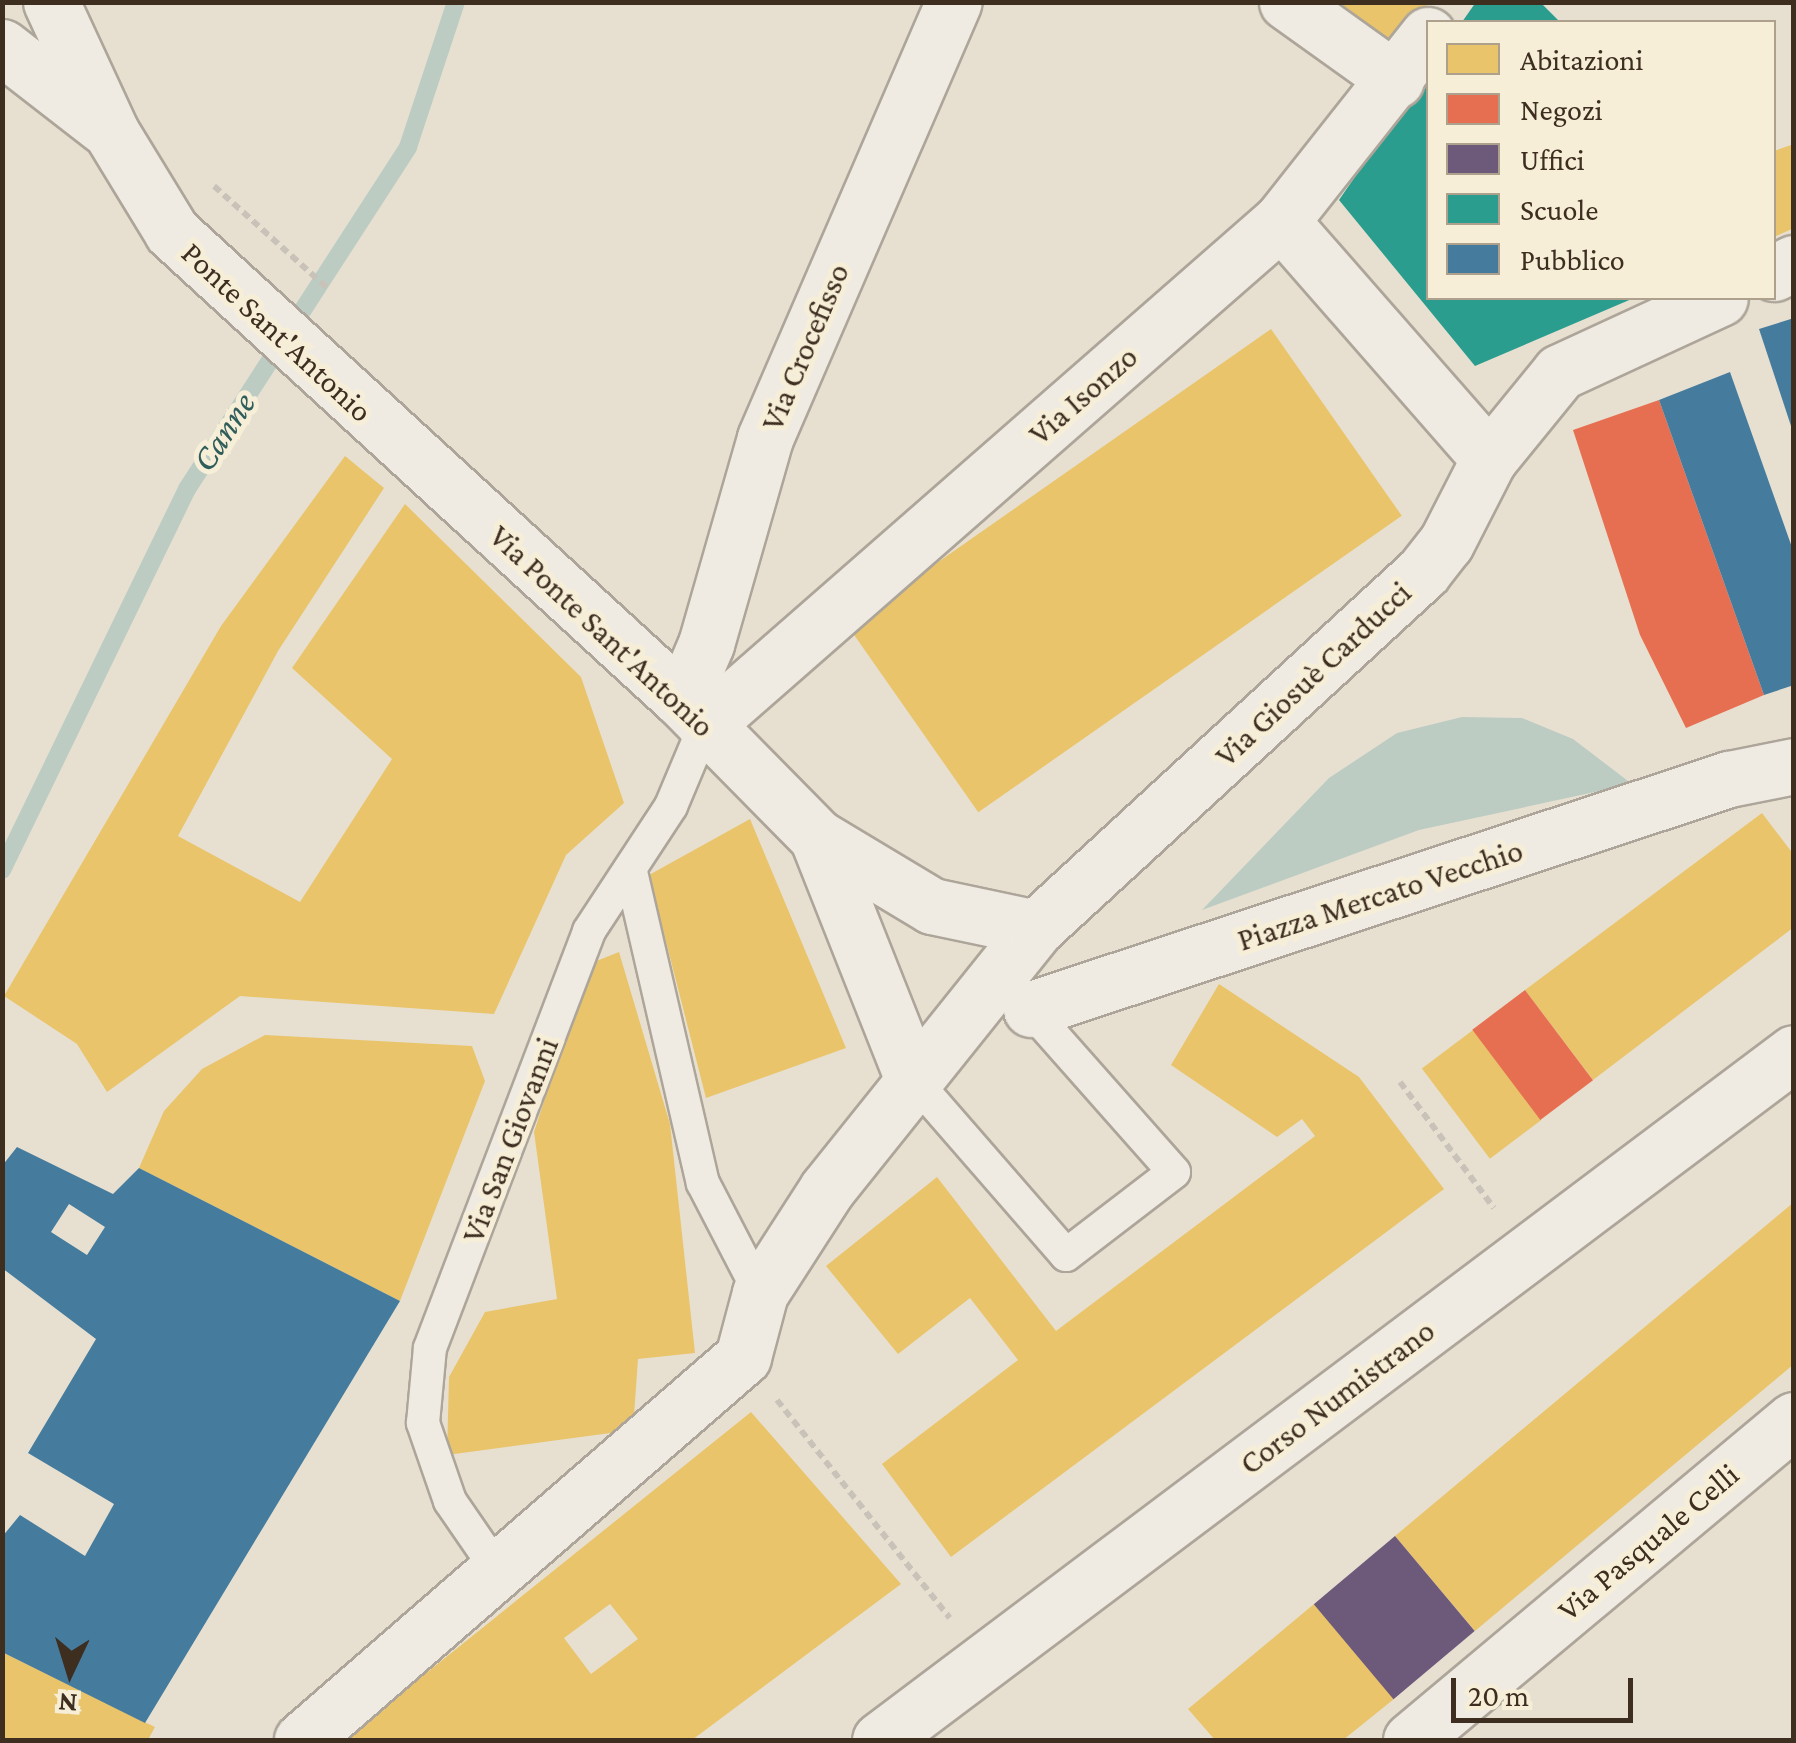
<!DOCTYPE html>
<html>
<head>
<meta charset="utf-8">
<style>
	body { margin:0 }
	#map { position:relative; width:1796px; height:1743px; overflow:hidden; background:#e7e0d1; font-family:"Crimson Pro",serif }
	div>[style] { position:absolute }
	.water>* { inset:0; background:#bcccc2 }
	.homes>* { inset:0; background:#e9c46a; transform-origin:0 0 }
	.shops>* { inset:0; background:#e76f51; transform-origin:0 0 }
	.offices>* { inset:0; background:#6d597a; transform-origin:0 0 }
	.schools>* { inset:0; background:#2a9d8f }
	.public>* { inset:0; background:#457b9d }
	.stream>* { height:18px; margin:-9px; padding:0 9px; transform-origin:9px; border-radius:9px; background:#bcccc2 }
	.path>* { height:6px; margin-top:-3px; transform-origin:0; background:repeating-linear-gradient(90deg,#c8c2b9 0 8px,transparent 0 13px) }
	.roads { filter:drop-shadow(2px 0 #ada599) drop-shadow(-2px 0 #ada599) drop-shadow(0 2px #ada599) drop-shadow(0 -2px #ada599) }
	.lane>* { height:32px; margin:-16px; padding:0 16px; transform-origin:16px; border-radius:16px; background:#efebe3 }
	.street>* { height:55px; margin:-27.5px; padding:0 27.5px; transform-origin:27.5px; border-radius:27.5px; background:#efebe3 }
	span { translate:-50% -50%; white-space:nowrap; text-align:center; line-height:1.15; -webkit-text-stroke:10px #f7eed8; paint-order:stroke }
	.street-label { font-size:32px; color:#3d2e20 }
	.water-label { font-size:35px; color:#2f5d5a; font-style:italic }
	.frame { position:absolute; inset:0; border:5px solid #3d2e20; pointer-events:none }
	.legend { position:absolute; left:1426px; top:20px; width:350px; height:280px; box-sizing:border-box; background:#f7eed8; border:2px solid #ada18e; margin:0; padding:12px 18px; list-style:none; font-size:30px; color:#3d2e20 }
	.legend li { display:flex; align-items:center; gap:20px; height:50px }
	.legend b { width:50px; border:2px solid #ada18e }
	.north { position:absolute; left:20px; top:1623px; width:100px; height:100px; -webkit-text-stroke:8px #f7eed8; paint-order:stroke; rotate:184deg; font-size:28px; font-weight:700; line-height:40px; text-align:center; color:#3d2e20 }
	.north::after { content:''; display:block; margin:auto; width:35px; height:45px; background:#3d2e20; clip-path:polygon(50% 0,100% 100%,50% 72%,0 100%) }
	.scale { position:absolute; left:1451px; top:1678px; width:182px; height:45px; box-sizing:border-box; border:5px solid #3d2e20; border-top:0; padding-left:12px; font-size:30px; line-height:35px; white-space:nowrap; color:#3d2e20; -webkit-text-stroke:8px #f7eed8; paint-order:stroke }
</style>
</head>
<body>
<div id="map">
	<div class="water">
		<div style="clip-path:polygon(1462px 717px,1522px 718px,1573px 739px,1632px 784px,1419px 830px,1202px 910px,1329px 778px,1397px 733px)"></div>
	</div>
	<div class="homes">
		<div style="clip-path:polygon(1346px 2px,1429px 2px,1394px 53px,1337px 16px)"></div>
		<div style="clip-path:polygon(1794px 144px,1794px 228px,1774px 237px,1774px 151px)"></div>
		<div style="left:1271px;top:329px;width:228px;height:517px;rotate:55deg"></div>
		<div style="clip-path:polygon(345px 456px,384px 488px,278px 651px,178px 836px,300px 902px,392px 759px,292px 668px,405px 504px,581px 677px,624px 803px,566px 855px,494px 1014px,240px 996px,107px 1092px,77px 1044px,4px 996px,221px 626px)"></div>
		<div style="clip-path:polygon(1762px 813px,1794px 855px,1794px 927px,1593px 1080px,1525px 990px)"></div>
		<div style="clip-path:polygon(750px 819px,846px 1048px,706px 1098px,649px 875px)"></div>
		<div style="clip-path:polygon(619px 952px,670px 1124px,695px 1353px,638px 1359px,633px 1430px,447px 1455px,449px 1377px,485px 1312px,557px 1299px,534px 1132px,589px 964px)"></div>
		<div style="clip-path:polygon(1219px 984px,1359px 1077px,1444px 1189px,951px 1557px,882px 1464px,1018px 1360px,970px 1298px,898px 1354px,826px 1266px,937px 1177px,1056px 1331px,1315px 1136px,1302px 1119px,1277px 1137px,1171px 1065px)"></div>
		<div style="left:1473px;top:1030px;width:113px;height:64px;rotate:53deg"></div>
		<div style="clip-path:polygon(265px 1035px,472px 1046px,485px 1081px,400px 1301px,139px 1168px,164px 1111px,202px 1069px)"></div>
		<div style="clip-path:polygon(1794px 1202px,1794px 1364px,1475px 1631px,1395px 1536px)"></div>
		<div style="clip-path:polygon(evenodd,751px 1412px,901px 1584px,692px 1740px,343px 1740px,751px 1412px,610px 1604px,638px 1639px,591px 1674px,564px 1638px,610px 1604px)"></div>
		<div style="clip-path:polygon(1314px 1604px,1394px 1699px,1343px 1740px,1215px 1740px,1188px 1709px)"></div>
		<div style="clip-path:polygon(2px 1652px,155px 1727px,148px 1740px,2px 1740px)"></div>
	</div>
	<div class="shops">
		<div style="clip-path:polygon(1659px 400px,1764px 695px,1686px 728px,1640px 635px,1573px 430px)"></div>
		<div style="left:1525px;top:990px;width:113px;height:66px;rotate:53deg"></div>
	</div>
	<div class="offices">
		<div style="left:1395px;top:1536px;width:124px;height:106px;rotate:50deg"></div>
	</div>
	<div class="schools">
		<div style="clip-path:polygon(1476px 2px,1540px 2px,1560px 22px,1462px 22px)"></div>
		<div style="clip-path:polygon(1428px 71px,1428px 298px,1634px 298px,1475px 366px,1339px 200px)"></div>
	</div>
	<div class="public">
		<div style="clip-path:polygon(1794px 318px,1794px 432px,1793px 432px,1759px 329px)"></div>
		<div style="clip-path:polygon(1730px 372px,1794px 553px,1794px 685px,1764px 695px,1659px 400px)"></div>
		<div style="clip-path:polygon(evenodd,17px 1147px,113px 1194px,139px 1168px,400px 1301px,145px 1723px,2px 1652px,2px 1537px,20px 1515px,85px 1556px,114px 1504px,28px 1453px,96px 1339px,2px 1268px,2px 1166px,17px 1147px,69px 1204px,105px 1227px,87px 1255px,51px 1232px,69px 1204px)"></div>
	</div>
	<div class="stream">
		<div style="left:2px;top:870px;width:424px;rotate:-64.1deg"></div>
		<div style="left:187px;top:489px;width:407px;rotate:-57.1deg"></div>
		<div style="left:408px;top:147px;width:153px;rotate:-71.7deg"></div>
	</div>
	<div class="path">
		<div style="left:214px;top:186px;width:151px;rotate:42deg"></div>
		<div style="left:1400px;top:1082px;width:157px;rotate:53.3deg"></div>
		<div style="left:777px;top:1400px;width:278px;rotate:51.6deg"></div>
	</div>
	<div class="roads">
		<div class="lane">
			<div style="left:631px;top:872px;width:319px;rotate:77deg"></div>
			<div style="left:703px;top:1183px;width:124px;rotate:62.6deg"></div>
			<div style="left:913px;top:1079px;width:233px;rotate:49deg"></div>
			<div style="left:1066px;top:1255px;width:136px;rotate:-37.5deg"></div>
			<div style="left:1174px;top:1172px;width:231px;rotate:-131.5deg"></div>
			<div style="left:496px;top:1568px;width:81px;rotate:-124.5deg"></div>
			<div style="left:450px;top:1501px;width:83px;rotate:-109.1deg"></div>
			<div style="left:423px;top:1423px;width:75px;rotate:-84.7deg"></div>
			<div style="left:430px;top:1348px;width:446px;rotate:-69.1deg"></div>
			<div style="left:589px;top:931px;width:149px;rotate:-56.7deg"></div>
			<div style="left:671px;top:806px;width:88px;rotate:-67.2deg"></div>
		</div>
		<div class="street">
			<div style="left:51px;top:2px;width:143px;rotate:65.2deg"></div>
			<div style="left:111px;top:132px;width:117px;rotate:58.6deg"></div>
			<div style="left:172px;top:232px;width:692px;rotate:42.54deg"></div>
			<div style="left:682px;top:700px;width:192px;rotate:45.4deg"></div>
			<div style="left:817px;top:837px;width:134px;rotate:31deg"></div>
			<div style="left:932px;top:906px;width:106px;rotate:11.9deg"></div>
			<div style="left:1287px;top:2px;width:134px;rotate:35.6deg"></div>
			<div style="left:2px;top:47px;width:130px;rotate:37.8deg"></div>
			<div style="left:1281px;top:221px;width:316px;rotate:48.8deg"></div>
			<div style="left:1774px;top:273px;width:22px;rotate:-27deg"></div>
			<div style="left:682px;top:700px;width:61px;rotate:-66.8deg"></div>
			<div style="left:706px;top:644px;width:214px;rotate:-74deg"></div>
			<div style="left:765px;top:438px;width:475px;rotate:-66.6deg"></div>
			<div style="left:705px;top:725px;width:765px;rotate:-41.19deg"></div>
			<div style="left:1281px;top:221px;width:237px;rotate:-51.7deg"></div>
			<div style="left:817px;top:837px;width:260px;rotate:68.4deg"></div>
			<div style="left:1031px;top:1009px;width:735px;rotate:-18.24deg"></div>
			<div style="left:1729px;top:779px;width:66px;rotate:-11.3deg"></div>
			<div style="left:302px;top:1740px;width:584px;rotate:-40.97deg"></div>
			<div style="left:743px;top:1357px;width:66px;rotate:-75.1deg"></div>
			<div style="left:760px;top:1293px;width:124px;rotate:-57.2deg"></div>
			<div style="left:827px;top:1189px;width:334px;rotate:-51.3deg"></div>
			<div style="left:1036px;top:928px;width:526px;rotate:-42.61deg"></div>
			<div style="left:1423px;top:572px;width:37px;rotate:-52deg"></div>
			<div style="left:1446px;top:543px;width:94px;rotate:-62.9deg"></div>
			<div style="left:1489px;top:459px;width:112px;rotate:-50.8deg"></div>
			<div style="left:1560px;top:372px;width:176px;rotate:-24.8deg"></div>
			<div style="left:880px;top:1740px;width:1143px;rotate:-36.93deg"></div>
			<div style="left:1411px;top:1740px;width:499px;rotate:-39.9deg"></div>
		</div>
	</div>
	<div class="street-label">
		<span style="left:277px;top:332px;rotate:43deg">Ponte Sant'Antonio</span>
		<span style="left:805px;top:347px;rotate:-67deg">Via Crocefisso</span>
		<span style="left:1083px;top:395px;rotate:-41deg">Via Isonzo</span>
		<span style="left:602px;top:631px;rotate:43deg">Via Ponte Sant'Antonio</span>
		<span style="left:1313px;top:674px;rotate:-43deg">Via Giosuè Carducci</span>
		<span style="left:1380px;top:895px;rotate:-18deg">Piazza Mercato Vecchio</span>
		<span style="left:510px;top:1140px;rotate:-69deg">Via San Giovanni</span>
		<span style="left:1337px;top:1397px;rotate:-37deg">Corso Numistrano</span>
		<span style="left:1648px;top:1542px;rotate:-40deg">Via Pasquale Celli</span>
	</div>
	<div class="water-label">
		<span style="left:224px;top:432px;rotate:-57deg">Canne</span>
	</div>
	<div class="frame"></div>
	<ul class="legend">
	<li><b style="height:28px;background:#e9c46a"></b>Abitazioni</li>
	<li><b style="height:28px;background:#e76f51"></b>Negozi</li>
	<li><b style="height:28px;background:#6d597a"></b>Uffici</li>
	<li><b style="height:28px;background:#2a9d8f"></b>Scuole</li>
	<li><b style="height:28px;background:#457b9d"></b>Pubblico</li>
	</ul>
	<div class="north">N</div>
	<div class="scale">20 m</div>
</div>
</body>
</html>
